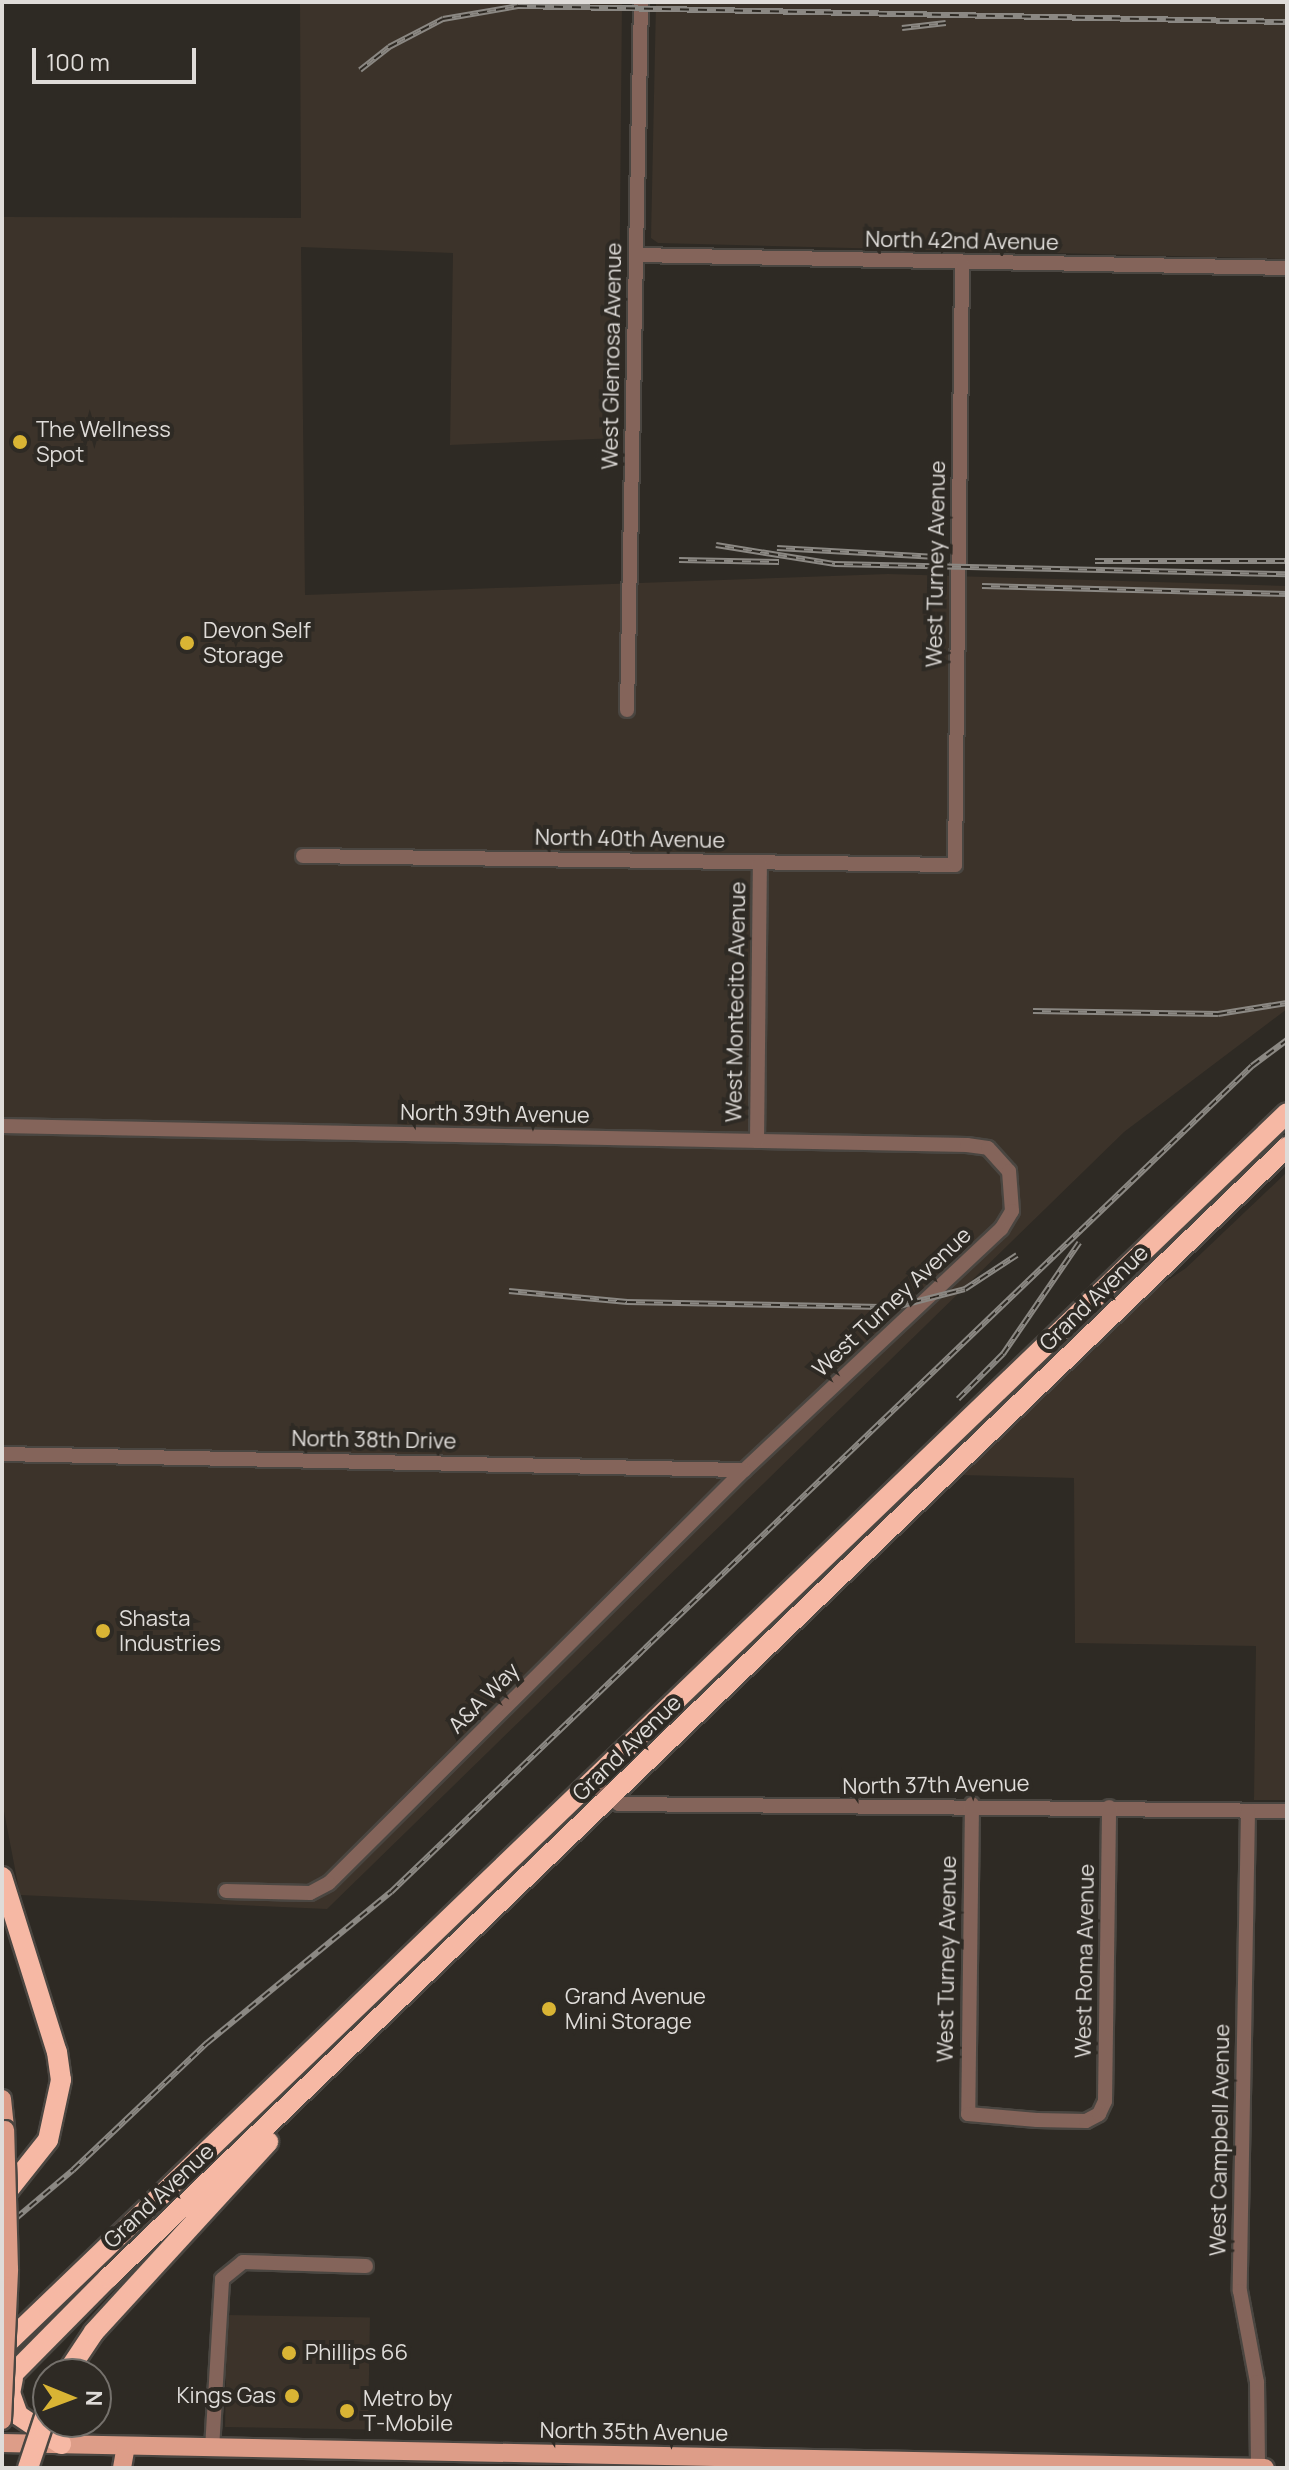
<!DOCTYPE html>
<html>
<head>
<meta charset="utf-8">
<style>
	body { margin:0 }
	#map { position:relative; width:1289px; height:2470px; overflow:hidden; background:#2e2a24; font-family:Manrope,sans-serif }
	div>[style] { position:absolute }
	.built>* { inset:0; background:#3c332a; transform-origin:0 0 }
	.roads { filter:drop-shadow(2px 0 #4a4641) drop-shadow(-2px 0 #4a4641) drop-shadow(0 2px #4a4641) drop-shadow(0 -2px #4a4641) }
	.minor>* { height:14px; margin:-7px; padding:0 7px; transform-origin:7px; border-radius:7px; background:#84645a }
	.major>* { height:18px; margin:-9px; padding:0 9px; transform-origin:9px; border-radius:9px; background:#dd9d88 }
	.highway>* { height:20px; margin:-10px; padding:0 10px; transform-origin:10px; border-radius:10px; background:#f6b8a4 }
	.rail>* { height:6px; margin-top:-3px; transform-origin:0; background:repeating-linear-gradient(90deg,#2e2a24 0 9px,#8b8883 0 18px); box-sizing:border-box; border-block:2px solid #8b8883 }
	.bridges { filter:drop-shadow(2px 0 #4a4641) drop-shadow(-2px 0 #4a4641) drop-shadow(0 2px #4a4641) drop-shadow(0 -2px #4a4641) }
	.major-bridge>* { height:18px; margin:-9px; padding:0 9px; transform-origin:9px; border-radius:9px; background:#dd9d88 }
	.highway-bridge>* { height:20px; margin:-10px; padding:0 10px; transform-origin:10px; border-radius:10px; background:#f6b8a4 }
	.dots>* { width:22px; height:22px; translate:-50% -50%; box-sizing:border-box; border:4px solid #2e2a24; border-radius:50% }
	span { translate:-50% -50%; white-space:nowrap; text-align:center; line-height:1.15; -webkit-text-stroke:8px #2e2a24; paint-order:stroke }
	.street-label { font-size:22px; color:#dfdcd9 }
	.poi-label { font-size:22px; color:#dfdcd9 }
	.left { translate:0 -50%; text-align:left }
	.right { translate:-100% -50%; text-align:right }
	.frame { position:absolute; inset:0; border:4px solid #dfdcd9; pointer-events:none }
	.north { position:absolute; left:32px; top:2358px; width:80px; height:80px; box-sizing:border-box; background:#2e2a24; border:2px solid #75716c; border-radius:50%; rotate:91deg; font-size:22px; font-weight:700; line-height:32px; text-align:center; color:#dfdcd9 }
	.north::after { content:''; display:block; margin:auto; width:28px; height:36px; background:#d9b434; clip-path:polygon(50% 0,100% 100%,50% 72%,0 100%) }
	.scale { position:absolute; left:32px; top:48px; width:164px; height:36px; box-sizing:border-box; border:4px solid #dfdcd9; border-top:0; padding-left:10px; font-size:24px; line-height:28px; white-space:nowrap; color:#dfdcd9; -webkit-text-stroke:6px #2e2a24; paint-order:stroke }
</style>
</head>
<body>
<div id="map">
	<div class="built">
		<div style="clip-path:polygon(300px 2px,622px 2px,618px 438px,450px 445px,453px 253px,301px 247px,305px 595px,888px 574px,1287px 586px,1287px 1009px,1124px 1132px,327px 1909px,20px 1895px,2px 1801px,2px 217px,301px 218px)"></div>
		<div style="clip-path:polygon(656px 2px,1287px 2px,1287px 259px,658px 243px,651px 238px)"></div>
		<div style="clip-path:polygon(1287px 1172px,1287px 1800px,1254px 1800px,1256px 1646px,1075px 1643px,1074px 1478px,961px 1475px,1148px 1294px,1186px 1268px)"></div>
		<div style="left:227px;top:2315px;width:143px;height:112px;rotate:1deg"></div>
	</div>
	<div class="roads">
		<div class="minor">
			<div style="left:636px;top:255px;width:651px;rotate:1.14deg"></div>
			<div style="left:627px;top:710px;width:708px;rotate:-88.87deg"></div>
			<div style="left:303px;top:856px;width:652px;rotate:0.79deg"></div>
			<div style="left:955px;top:865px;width:601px;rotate:-89.33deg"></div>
			<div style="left:2px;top:1126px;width:965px;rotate:1.13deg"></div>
			<div style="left:967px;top:1145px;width:21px;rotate:8deg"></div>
			<div style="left:988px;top:1148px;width:31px;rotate:48deg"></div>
			<div style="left:1009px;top:1171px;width:40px;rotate:85.7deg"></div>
			<div style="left:1012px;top:1211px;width:21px;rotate:121deg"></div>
			<div style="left:1001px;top:1229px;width:352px;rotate:136.8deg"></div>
			<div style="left:744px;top:1470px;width:585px;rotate:135.14deg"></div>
			<div style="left:329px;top:1883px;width:21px;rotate:152deg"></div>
			<div style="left:310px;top:1893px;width:84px;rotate:-178.6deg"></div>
			<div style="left:757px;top:1141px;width:277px;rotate:-89.4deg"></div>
			<div style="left:2px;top:1454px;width:742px;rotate:1.24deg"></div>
			<div style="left:592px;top:1783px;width:34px;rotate:38deg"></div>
			<div style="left:619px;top:1804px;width:668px;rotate:0.6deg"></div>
			<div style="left:972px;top:1804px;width:310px;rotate:90.7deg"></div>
			<div style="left:968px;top:2114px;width:69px;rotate:5deg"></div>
			<div style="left:1037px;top:2120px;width:49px;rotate:1.2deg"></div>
			<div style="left:1086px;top:2121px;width:15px;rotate:-28deg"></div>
			<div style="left:1099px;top:2114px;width:14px;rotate:-65deg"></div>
			<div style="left:1105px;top:2101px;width:294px;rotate:-89.2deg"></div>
			<div style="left:1248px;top:1811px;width:480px;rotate:91deg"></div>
			<div style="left:1240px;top:2291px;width:93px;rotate:79.4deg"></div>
			<div style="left:1257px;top:2382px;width:86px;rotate:89.3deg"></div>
			<div style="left:212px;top:2449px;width:170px;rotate:-86.6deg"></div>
			<div style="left:222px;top:2279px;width:27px;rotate:-39deg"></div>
			<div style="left:243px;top:2262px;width:123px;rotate:1.9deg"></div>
		</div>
		<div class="major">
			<div style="left:2px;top:2099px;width:31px;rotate:84deg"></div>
			<div style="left:2px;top:2443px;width:1263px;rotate:1.13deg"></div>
			<div style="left:122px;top:2468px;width:22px;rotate:-80deg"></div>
		</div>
		<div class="highway">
			<div style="left:2px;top:1877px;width:183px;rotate:72.6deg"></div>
			<div style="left:57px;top:2052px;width:28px;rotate:82deg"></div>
			<div style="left:61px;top:2080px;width:61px;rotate:102.2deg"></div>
			<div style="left:48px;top:2140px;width:74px;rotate:128.4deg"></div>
			<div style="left:2px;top:2348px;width:1782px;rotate:-43.86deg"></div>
			<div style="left:66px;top:2374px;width:50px;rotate:-56.3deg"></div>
			<div style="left:94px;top:2332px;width:258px;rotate:-47.5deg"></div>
			<div style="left:13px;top:2378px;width:15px;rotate:101deg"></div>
			<div style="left:10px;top:2393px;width:23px;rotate:70deg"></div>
			<div style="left:18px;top:2415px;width:52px;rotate:34deg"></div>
			<div style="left:2px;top:2385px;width:151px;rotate:-45.3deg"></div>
			<div style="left:108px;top:2278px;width:1634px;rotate:-43.81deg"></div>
		</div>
	</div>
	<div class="rail">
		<div style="left:902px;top:28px;width:44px;rotate:-6.5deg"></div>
		<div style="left:360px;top:70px;width:37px;rotate:-38deg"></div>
		<div style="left:389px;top:47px;width:61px;rotate:-27.4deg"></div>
		<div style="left:443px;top:19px;width:76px;rotate:-9.8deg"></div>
		<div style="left:518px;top:6px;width:769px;rotate:1.19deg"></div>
		<div style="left:716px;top:545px;width:121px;rotate:9.1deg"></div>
		<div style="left:835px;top:564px;width:452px;rotate:1.3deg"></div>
		<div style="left:777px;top:548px;width:160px;rotate:3.2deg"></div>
		<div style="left:679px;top:560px;width:100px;rotate:1.1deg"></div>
		<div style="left:1095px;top:561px;width:192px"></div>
		<div style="left:982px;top:586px;width:305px;rotate:1.5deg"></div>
		<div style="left:1033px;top:1011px;width:185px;rotate:0.9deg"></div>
		<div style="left:1218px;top:1014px;width:70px;rotate:-9.1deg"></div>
		<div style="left:509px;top:1291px;width:119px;rotate:5.3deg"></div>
		<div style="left:627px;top:1302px;width:268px;rotate:1.1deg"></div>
		<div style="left:895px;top:1307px;width:72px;rotate:-14.4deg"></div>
		<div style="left:965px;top:1289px;width:62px;rotate:-33.2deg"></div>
		<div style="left:958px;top:1399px;width:64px;rotate:-45deg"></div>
		<div style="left:1003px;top:1354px;width:135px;rotate:-55.6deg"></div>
		<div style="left:2px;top:2230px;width:93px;rotate:-40.2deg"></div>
		<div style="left:73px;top:2170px;width:185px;rotate:-43.5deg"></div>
		<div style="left:207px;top:2043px;width:238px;rotate:-39.4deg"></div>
		<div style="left:391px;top:1892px;width:1193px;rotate:-43.81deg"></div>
		<div style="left:1252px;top:1066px;width:44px;rotate:-36.6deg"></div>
	</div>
	<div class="bridges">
		<div class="major-bridge">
			<div style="left:2px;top:2420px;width:151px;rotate:-87.3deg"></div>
			<div style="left:9px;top:2269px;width:139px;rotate:-91.6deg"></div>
		</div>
		<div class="highway-bridge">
			<div style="left:28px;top:2468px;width:63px;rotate:-71.6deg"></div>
		</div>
	</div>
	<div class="dots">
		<div style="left:20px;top:442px;background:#d9b434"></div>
		<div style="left:187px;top:643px;background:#d9b434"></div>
		<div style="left:103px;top:1631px;background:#d9b434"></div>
		<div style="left:549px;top:2009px;background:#d9b434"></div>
		<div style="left:289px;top:2353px;background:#d9b434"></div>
		<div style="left:292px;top:2396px;background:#d9b434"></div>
		<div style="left:347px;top:2411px;background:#d9b434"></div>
	</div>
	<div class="street-label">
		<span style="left:962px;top:241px;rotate:1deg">North 42nd Avenue</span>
		<span style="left:612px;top:356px;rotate:-89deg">West Glenrosa Avenue</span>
		<span style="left:936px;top:564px;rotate:-89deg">West Turney Avenue</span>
		<span style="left:630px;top:839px;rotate:1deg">North 40th Avenue</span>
		<span style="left:736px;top:1002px;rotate:-89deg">West Montecito Avenue</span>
		<span style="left:495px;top:1114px;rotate:1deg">North 39th Avenue</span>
		<span style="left:1094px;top:1298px;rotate:-44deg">Grand Avenue</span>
		<span style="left:892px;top:1302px;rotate:-43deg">West Turney Avenue</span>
		<span style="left:374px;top:1440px;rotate:1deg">North 38th Drive</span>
		<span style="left:484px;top:1698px;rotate:-45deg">A&amp;A Way</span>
		<span style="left:627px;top:1748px;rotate:-44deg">Grand Avenue</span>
		<span style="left:936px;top:1785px;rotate:-1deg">North 37th Avenue</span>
		<span style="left:947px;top:1959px;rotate:-89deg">West Turney Avenue</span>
		<span style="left:1085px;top:1961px;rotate:-89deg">West Roma Avenue</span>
		<span style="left:1220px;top:2140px;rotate:-89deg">West Campbell Avenue</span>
		<span style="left:159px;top:2196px;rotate:-43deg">Grand Avenue</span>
		<span style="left:634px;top:2432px;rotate:1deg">North 35th Avenue</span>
	</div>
	<div class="poi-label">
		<span class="left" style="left:36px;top:442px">The Wellness<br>Spot</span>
		<span class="left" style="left:203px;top:643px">Devon Self<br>Storage</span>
		<span class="left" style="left:119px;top:1631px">Shasta<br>Industries</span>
		<span class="left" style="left:565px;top:2009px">Grand Avenue<br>Mini Storage</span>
		<span class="left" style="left:305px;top:2353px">Phillips 66</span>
		<span class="right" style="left:276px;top:2396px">Kings Gas</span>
		<span class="left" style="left:363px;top:2411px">Metro by<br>T-Mobile</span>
	</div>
	<div class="frame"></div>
	<div class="north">N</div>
	<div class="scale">100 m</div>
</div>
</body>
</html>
